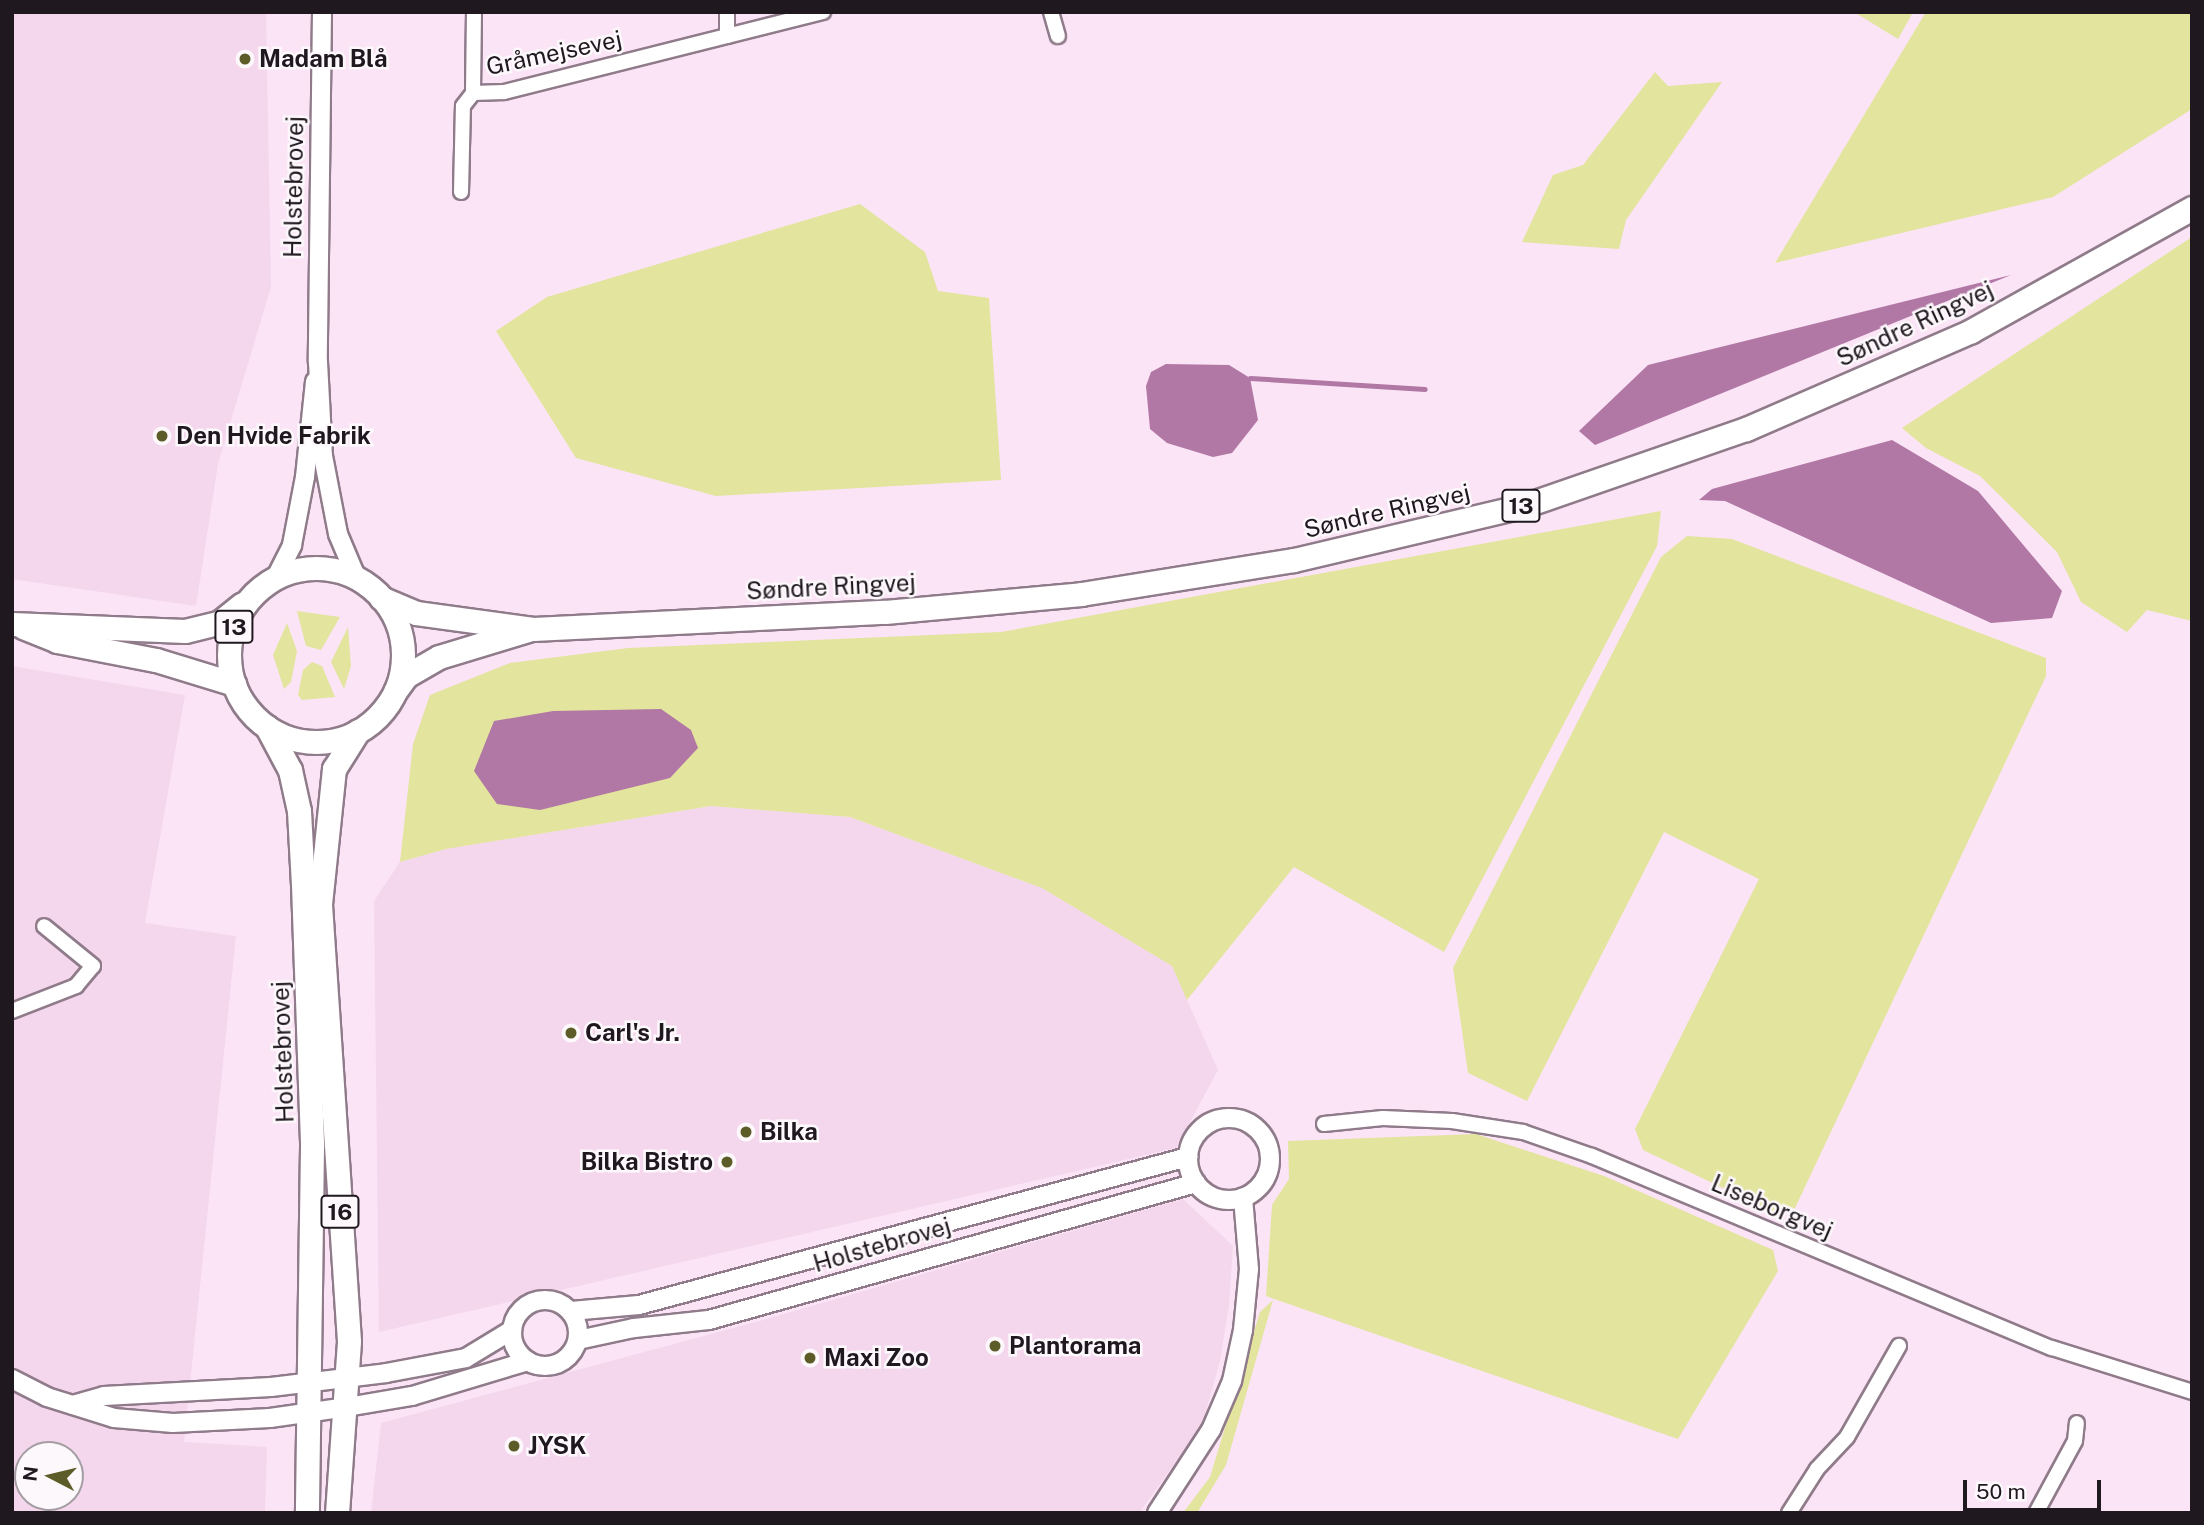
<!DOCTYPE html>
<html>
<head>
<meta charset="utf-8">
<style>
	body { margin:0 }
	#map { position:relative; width:2204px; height:1525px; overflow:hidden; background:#fbe4f5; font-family:"Public Sans",sans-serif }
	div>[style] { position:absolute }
	.built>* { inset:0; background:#f4d7ed }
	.green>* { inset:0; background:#e3e49e }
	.water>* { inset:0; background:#b177a5 }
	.stream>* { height:5px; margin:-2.5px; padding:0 2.5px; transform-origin:2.5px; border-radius:2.5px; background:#b177a5 }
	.roads { filter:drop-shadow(2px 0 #8f7b8a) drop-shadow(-2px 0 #8f7b8a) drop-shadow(0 2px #8f7b8a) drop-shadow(0 -2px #8f7b8a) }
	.minor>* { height:14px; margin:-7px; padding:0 7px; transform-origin:7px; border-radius:7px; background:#fff }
	.tertiary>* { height:18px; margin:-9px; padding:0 9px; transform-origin:9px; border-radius:9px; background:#fff }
	.tertiary>.ring { margin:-9px; padding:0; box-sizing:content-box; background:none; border:18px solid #fff; border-radius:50% }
	.primary>* { height:23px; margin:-11.5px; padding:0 11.5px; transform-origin:11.5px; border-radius:11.5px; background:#fff }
	.primary>.ring { margin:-11.5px; padding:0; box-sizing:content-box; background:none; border:23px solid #fff; border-radius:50% }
	.dots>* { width:19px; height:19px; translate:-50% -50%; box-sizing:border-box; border:4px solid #fcf8fb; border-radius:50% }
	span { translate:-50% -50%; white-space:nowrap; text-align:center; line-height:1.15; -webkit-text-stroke:5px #fcf8fb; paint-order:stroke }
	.shield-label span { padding:2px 5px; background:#fcf8fb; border:2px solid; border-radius:5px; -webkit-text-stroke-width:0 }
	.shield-label { font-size:23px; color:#1f181e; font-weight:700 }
	.street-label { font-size:24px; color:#1f181e }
	.poi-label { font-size:24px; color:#1f181e; font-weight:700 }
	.left { translate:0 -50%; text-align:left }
	.right { translate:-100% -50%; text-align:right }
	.frame { position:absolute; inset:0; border:14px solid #1f181e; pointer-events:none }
	.north { position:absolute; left:14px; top:1441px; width:70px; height:70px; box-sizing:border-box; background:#fcf8fb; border:2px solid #a49ea3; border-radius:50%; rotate:277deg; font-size:19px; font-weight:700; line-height:28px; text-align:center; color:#1f181e }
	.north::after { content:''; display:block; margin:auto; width:24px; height:32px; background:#5c5c29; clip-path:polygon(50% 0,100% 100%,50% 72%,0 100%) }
	.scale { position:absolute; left:1963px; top:1480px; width:138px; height:32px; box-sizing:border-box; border:4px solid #1f181e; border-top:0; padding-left:9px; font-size:21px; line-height:24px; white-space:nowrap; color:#1f181e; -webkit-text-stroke:5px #fcf8fb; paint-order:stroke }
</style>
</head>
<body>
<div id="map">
	<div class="built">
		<div style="clip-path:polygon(12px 12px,266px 12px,271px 287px,218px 464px,196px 606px,12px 579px)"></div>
		<div style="clip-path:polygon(evenodd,12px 666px,185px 695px,145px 923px,236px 936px,184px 1442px,267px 1447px,265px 1513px,12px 1513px,12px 666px,28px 1455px,70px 1455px,70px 1497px,28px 1497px,28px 1455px)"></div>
		<div style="clip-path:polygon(711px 806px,850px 817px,1042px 888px,1172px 966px,1218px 1070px,1176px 1148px,379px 1332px,374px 901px,400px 862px,446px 849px)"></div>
		<div style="clip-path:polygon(1183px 1199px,1233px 1246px,1229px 1305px,1220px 1361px,1202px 1426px,1139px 1513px,371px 1513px,381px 1423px,763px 1320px)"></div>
	</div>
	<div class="green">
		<div style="clip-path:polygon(1854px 12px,1909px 12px,1912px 14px,1898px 39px)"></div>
		<div style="clip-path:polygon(1926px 12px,2192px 12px,2192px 109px,2053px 197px,1775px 263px)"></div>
		<div style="clip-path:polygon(1655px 72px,1668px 86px,1722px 82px,1626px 220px,1619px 249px,1522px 242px,1553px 175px,1583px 165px)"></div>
		<div style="clip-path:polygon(860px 204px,925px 252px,938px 291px,989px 298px,1001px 480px,716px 496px,576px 458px,496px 331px,547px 297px)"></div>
		<div style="clip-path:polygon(2192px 237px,2192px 621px,2147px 610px,2127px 632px,2081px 602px,2057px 552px,1980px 476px,1926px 448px,1902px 428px)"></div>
		<div style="clip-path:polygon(1661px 511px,1657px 546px,1444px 952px,1294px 867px,1187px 1000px,1172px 966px,1042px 888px,850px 817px,711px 806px,446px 849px,400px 862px,413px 744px,430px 695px,510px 663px,628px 648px,1001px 632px)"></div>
		<div style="clip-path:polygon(1687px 536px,1732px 539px,2046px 658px,2046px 676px,1795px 1208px,1778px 1214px,1643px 1150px,1635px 1129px,1759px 879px,1664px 832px,1527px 1101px,1468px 1073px,1453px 968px,1661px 557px)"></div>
		<div style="clip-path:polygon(297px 611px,340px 617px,321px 650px,306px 646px)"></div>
		<div style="clip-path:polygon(287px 623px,297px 651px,291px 682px,284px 689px,273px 655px)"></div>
		<div style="clip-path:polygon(348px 627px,351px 666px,344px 689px,331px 662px)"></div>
		<div style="clip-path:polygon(312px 662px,322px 666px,335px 697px,302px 700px,298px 695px,303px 670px)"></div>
		<div style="clip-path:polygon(1476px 1134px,1604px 1176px,1773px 1250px,1778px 1271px,1678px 1439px,1266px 1296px,1272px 1205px,1289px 1179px,1288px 1141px)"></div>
		<div style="clip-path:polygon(1273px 1300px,1226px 1465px,1197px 1513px,1183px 1513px,1210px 1477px,1260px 1312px)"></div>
	</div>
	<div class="water">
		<div style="clip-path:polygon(2011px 275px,1595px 445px,1579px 431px,1648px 365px)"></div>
		<div style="clip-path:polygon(1166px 364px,1229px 365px,1250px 378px,1258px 420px,1232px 453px,1213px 457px,1167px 443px,1150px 429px,1146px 386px,1151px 372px)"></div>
		<div style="clip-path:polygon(1892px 440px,1978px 491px,2062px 591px,2052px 618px,1991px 623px,1725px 501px,1699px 500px,1712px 489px)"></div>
		<div style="clip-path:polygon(661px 709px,691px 730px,698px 748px,670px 778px,540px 810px,497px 804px,474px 771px,494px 721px,553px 711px)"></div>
	</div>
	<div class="stream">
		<div style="left:1250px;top:378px;width:175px;rotate:3.6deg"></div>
	</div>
	<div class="roads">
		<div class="minor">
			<div style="left:1051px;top:12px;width:25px;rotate:74deg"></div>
			<div style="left:727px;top:36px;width:24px;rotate:-90deg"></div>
			<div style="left:473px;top:93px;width:81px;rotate:-89.3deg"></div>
			<div style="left:461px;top:192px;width:86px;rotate:-88.7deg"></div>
			<div style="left:463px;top:106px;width:16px;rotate:-52deg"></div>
			<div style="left:473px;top:93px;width:31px;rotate:-2deg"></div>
			<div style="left:504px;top:92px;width:329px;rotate:-14.1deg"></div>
			<div style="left:12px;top:1011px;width:69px;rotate:-21.3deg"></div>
			<div style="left:76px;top:986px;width:26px;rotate:-50deg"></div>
			<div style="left:93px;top:966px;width:63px;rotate:-140.8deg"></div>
			<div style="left:1324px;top:1124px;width:59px;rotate:-5.8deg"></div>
			<div style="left:1383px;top:1118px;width:69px;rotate:2.5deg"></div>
			<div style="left:1452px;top:1121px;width:72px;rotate:8.8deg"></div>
			<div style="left:1523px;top:1132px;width:73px;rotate:19.2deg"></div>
			<div style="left:1592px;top:1156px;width:498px;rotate:22.7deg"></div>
			<div style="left:2052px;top:1348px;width:147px;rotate:17.4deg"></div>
			<div style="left:1789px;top:1513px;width:52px;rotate:-57.5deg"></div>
			<div style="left:1817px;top:1469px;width:44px;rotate:-46.8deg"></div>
			<div style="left:1847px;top:1437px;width:105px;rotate:-60.3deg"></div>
			<div style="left:2036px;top:1513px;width:82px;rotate:-61.6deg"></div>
			<div style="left:2075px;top:1441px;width:18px;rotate:-84deg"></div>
		</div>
		<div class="tertiary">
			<div style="left:322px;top:12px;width:350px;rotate:90.7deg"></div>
			<div style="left:318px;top:362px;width:94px;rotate:87deg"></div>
			<div style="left:323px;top:456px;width:79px;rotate:79.1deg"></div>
			<div style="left:338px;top:534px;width:49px;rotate:67.1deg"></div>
			<div style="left:275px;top:579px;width:38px;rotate:-63deg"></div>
			<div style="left:292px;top:545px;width:69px;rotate:-79.2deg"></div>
			<div style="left:305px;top:477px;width:96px;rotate:-84deg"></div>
			<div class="ring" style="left:1188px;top:1118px;width:64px;height:64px"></div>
			<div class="ring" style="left:512px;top:1300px;width:48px;height:48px"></div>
			<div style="left:571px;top:1311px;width:68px;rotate:-5deg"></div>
			<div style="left:639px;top:1305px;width:569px;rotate:-15.09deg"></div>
			<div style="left:578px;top:1340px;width:57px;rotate:-12.1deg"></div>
			<div style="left:634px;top:1328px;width:75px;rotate:-6.1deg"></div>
			<div style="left:709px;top:1320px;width:506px;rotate:-15.71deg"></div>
			<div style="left:12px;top:1379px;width:39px;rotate:27deg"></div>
			<div style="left:47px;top:1397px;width:70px;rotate:17.4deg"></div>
			<div style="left:114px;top:1418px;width:59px;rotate:4.8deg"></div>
			<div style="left:173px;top:1423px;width:97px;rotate:-3deg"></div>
			<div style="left:270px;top:1418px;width:78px;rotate:-8.1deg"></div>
			<div style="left:347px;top:1407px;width:66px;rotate:-9.6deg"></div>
			<div style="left:412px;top:1396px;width:121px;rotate:-16.8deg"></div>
			<div style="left:73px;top:1405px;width:32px;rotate:-16deg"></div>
			<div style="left:104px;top:1396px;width:167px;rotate:-3.1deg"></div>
			<div style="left:271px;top:1387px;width:116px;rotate:-6.9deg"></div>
			<div style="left:386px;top:1373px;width:81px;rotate:-10.6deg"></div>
			<div style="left:466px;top:1358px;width:54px;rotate:-31.3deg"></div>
			<div style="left:1157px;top:1513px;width:99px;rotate:-57deg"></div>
			<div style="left:1211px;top:1430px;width:53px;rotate:-66.8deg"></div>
			<div style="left:1232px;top:1381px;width:52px;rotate:-77.8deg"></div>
			<div style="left:1243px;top:1330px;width:61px;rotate:-84.4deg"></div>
			<div style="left:1249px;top:1269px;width:72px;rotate:-94.8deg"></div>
		</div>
		<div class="primary">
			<div class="ring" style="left:229px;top:568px;width:151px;height:151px"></div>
			<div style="left:381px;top:598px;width:38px;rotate:23deg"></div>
			<div style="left:416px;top:613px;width:118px;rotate:7.8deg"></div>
			<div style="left:533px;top:629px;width:352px;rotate:-2.8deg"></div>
			<div style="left:885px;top:612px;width:197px;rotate:-5.2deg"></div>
			<div style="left:1081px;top:594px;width:216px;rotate:-9.1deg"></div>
			<div style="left:1294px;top:560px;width:238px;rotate:-13.3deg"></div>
			<div style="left:1526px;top:505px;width:233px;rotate:-19.1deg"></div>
			<div style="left:1746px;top:429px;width:245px;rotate:-23.5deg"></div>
			<div style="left:1971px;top:331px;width:253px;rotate:-29.1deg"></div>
			<div style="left:12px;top:624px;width:173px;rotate:2.3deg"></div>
			<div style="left:185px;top:631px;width:36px;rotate:-14deg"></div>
			<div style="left:220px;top:622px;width:28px;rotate:-39deg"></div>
			<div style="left:23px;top:627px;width:37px;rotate:22deg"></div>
			<div style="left:57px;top:641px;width:101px;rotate:10.9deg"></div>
			<div style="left:156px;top:660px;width:82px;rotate:17.1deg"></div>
			<div style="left:396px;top:690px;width:17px;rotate:-54deg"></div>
			<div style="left:406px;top:676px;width:38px;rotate:-30deg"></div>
			<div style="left:439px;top:657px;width:93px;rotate:-16.9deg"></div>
			<div style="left:267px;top:727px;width:49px;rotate:61.9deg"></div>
			<div style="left:290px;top:770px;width:42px;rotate:77.6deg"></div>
			<div style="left:299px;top:811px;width:73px;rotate:86.9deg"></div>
			<div style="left:303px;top:884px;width:263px;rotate:88deg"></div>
			<div style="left:312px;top:1147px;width:366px;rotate:90.8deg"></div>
			<div style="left:337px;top:1513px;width:172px;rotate:-86deg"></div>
			<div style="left:349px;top:1341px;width:438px;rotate:-93.8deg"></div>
			<div style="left:320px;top:904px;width:136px;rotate:-84.1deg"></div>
			<div style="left:334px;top:769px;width:45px;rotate:-57.7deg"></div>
		</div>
	</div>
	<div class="dots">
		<div style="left:245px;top:59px;background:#5c5c29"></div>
		<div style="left:162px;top:436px;background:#5c5c29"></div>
		<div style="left:571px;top:1033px;background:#5c5c29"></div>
		<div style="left:746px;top:1132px;background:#5c5c29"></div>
		<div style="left:727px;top:1162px;background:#5c5c29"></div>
		<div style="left:995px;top:1346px;background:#5c5c29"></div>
		<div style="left:810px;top:1358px;background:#5c5c29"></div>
		<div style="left:514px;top:1446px;background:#5c5c29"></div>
	</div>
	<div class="shield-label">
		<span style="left:1521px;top:506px">13</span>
		<span style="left:234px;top:627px">13</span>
		<span style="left:340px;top:1212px">16</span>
	</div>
	<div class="street-label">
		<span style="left:554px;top:53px;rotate:-12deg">Gråmejsevej</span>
		<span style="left:294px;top:187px;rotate:-89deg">Holstebrovej</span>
		<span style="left:1915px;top:324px;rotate:-25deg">Søndre Ringvej</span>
		<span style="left:1387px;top:511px;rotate:-13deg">Søndre Ringvej</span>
		<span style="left:831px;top:587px;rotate:-3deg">Søndre Ringvej</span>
		<span style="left:283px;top:1052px;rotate:-92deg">Holstebrovej</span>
		<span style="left:1772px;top:1207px;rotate:23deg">Liseborgvej</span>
		<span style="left:882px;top:1245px;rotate:-16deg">Holstebrovej</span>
	</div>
	<div class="poi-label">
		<span class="left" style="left:259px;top:59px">Madam Blå</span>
		<span class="left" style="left:176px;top:436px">Den Hvide Fabrik</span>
		<span class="left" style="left:585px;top:1033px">Carl's Jr.</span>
		<span class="left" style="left:760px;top:1132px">Bilka</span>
		<span class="right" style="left:713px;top:1162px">Bilka Bistro</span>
		<span class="left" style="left:1009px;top:1346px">Plantorama</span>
		<span class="left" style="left:824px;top:1358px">Maxi Zoo</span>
		<span class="left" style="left:528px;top:1446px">JYSK</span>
	</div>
	<div class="frame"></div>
	<div class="north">N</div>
	<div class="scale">50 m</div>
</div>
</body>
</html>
